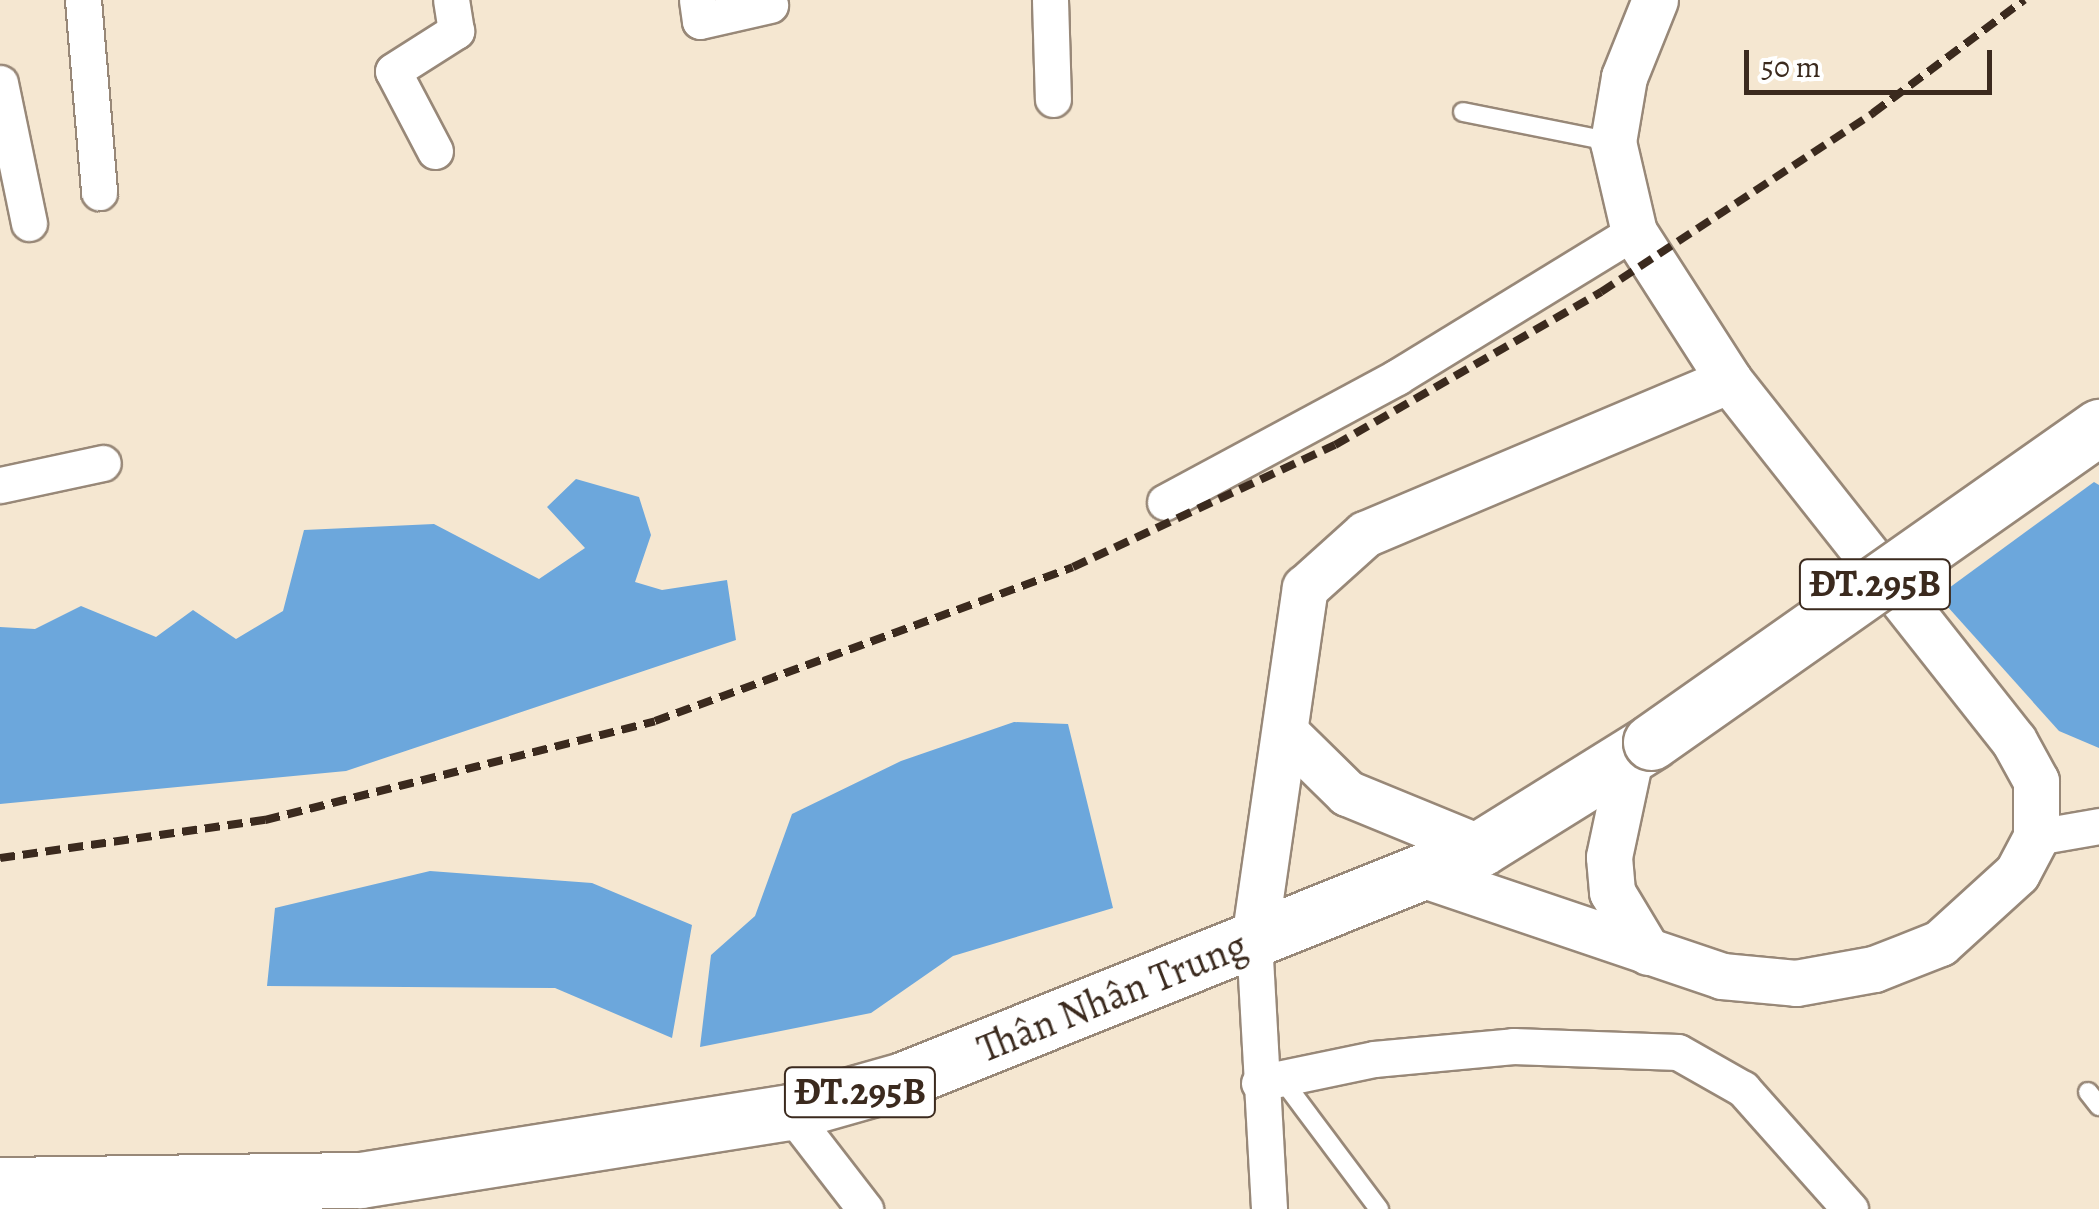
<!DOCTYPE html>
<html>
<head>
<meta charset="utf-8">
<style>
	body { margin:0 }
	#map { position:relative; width:2099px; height:1209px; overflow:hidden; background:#f5e7d1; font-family:Alegreya,serif }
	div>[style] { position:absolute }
	.water>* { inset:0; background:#6ca7dc }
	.roads { filter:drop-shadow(2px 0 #988878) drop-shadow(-2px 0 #988878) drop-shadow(0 2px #988878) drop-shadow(0 -2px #988878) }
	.service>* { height:18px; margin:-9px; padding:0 9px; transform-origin:9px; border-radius:9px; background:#fff }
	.minor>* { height:35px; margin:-17.5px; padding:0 17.5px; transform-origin:17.5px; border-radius:17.5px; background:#fff }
	.tertiary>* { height:45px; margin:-22.5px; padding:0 22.5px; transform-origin:22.5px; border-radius:22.5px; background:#fff }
	.primary>* { height:55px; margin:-27.5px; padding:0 27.5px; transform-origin:27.5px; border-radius:27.5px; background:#fff }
	.rail>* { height:8px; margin-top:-4px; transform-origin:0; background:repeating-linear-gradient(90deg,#3b2a1e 0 15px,transparent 0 23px) }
	.bridges { filter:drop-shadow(2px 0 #988878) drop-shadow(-2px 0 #988878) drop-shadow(0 2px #988878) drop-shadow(0 -2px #988878) }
	.primary-bridge>* { height:55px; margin:-27.5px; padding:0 27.5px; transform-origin:27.5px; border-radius:27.5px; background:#fff }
	span { translate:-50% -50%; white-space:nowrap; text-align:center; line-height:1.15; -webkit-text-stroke:9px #fff; paint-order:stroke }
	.shield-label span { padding:2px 8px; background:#fff; border:2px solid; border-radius:8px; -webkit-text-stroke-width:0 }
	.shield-label { font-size:38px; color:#3b2a1e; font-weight:700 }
	.street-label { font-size:40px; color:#3b2a1e }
	.scale { position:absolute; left:1744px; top:50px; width:248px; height:45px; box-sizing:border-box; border:5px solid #3b2a1e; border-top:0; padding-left:12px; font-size:30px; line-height:35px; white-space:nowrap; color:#3b2a1e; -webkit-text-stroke:8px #fff; paint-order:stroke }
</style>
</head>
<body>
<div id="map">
	<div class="water">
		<div style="clip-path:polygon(576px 479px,639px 497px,651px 535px,635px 582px,662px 590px,727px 580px,736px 640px,346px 771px,0 804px,0 627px,35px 629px,81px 606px,156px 637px,193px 610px,236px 639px,283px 611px,304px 530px,434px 524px,539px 579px,585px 548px,547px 507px)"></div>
		<div style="clip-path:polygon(2094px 482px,2099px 485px,2099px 748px,2059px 731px,1938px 596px)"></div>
		<div style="clip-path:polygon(1014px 722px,1068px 724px,1113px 908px,953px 956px,871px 1013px,700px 1047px,711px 955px,755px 916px,792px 814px,901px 761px)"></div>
		<div style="clip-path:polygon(430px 871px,592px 883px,692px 925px,672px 1038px,555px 988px,267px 986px,275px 908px)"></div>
	</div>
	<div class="roads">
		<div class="service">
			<div style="left:1463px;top:112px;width:153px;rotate:11.3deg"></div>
			<div style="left:1281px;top:1078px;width:164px;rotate:53.2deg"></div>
			<div style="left:2088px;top:1092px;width:18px;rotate:52deg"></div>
		</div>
		<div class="minor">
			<div style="left:83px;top:0;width:193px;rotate:85.2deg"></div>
			<div style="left:697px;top:0;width:21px;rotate:82deg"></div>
			<div style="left:700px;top:21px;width:72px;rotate:-12.9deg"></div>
			<div style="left:1050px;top:0;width:99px;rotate:88.3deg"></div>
			<div style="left:0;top:83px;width:143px;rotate:78.3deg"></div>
			<div style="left:435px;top:151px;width:90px;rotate:-117.7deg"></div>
			<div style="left:393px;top:71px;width:75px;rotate:-32.4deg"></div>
			<div style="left:456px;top:31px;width:31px;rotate:-99deg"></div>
			<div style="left:0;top:485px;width:105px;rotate:-12.1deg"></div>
			<div style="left:1165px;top:502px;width:264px;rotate:-28.3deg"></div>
			<div style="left:1397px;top:377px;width:278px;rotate:-31.5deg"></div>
			<div style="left:2036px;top:837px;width:64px;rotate:-9.9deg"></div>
			<div style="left:1254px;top:940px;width:269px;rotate:86.8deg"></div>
			<div style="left:1259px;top:1083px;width:117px;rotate:-11.8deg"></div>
			<div style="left:1374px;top:1059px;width:140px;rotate:-5.3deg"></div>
			<div style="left:1513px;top:1046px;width:165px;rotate:2.1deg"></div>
			<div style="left:1678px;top:1052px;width:75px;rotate:29.6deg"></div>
			<div style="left:1743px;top:1089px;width:161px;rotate:48.3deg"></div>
			<div style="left:790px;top:1112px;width:123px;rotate:52.3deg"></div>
		</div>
		<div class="tertiary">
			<div style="left:1290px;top:737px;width:80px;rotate:44.5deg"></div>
			<div style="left:1347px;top:793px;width:145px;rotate:22.3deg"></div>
			<div style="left:1630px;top:758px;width:101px;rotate:102deg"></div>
			<div style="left:1609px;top:857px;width:35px;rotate:85deg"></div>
			<div style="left:1612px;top:892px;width:70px;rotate:59deg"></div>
			<div style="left:1418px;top:873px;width:321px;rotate:18.7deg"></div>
			<div style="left:1722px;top:976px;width:74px;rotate:5.4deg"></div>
			<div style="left:1796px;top:983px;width:79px;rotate:-10.2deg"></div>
			<div style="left:1874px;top:969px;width:71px;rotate:-21.5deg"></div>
			<div style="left:1940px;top:943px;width:104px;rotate:-42.3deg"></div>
			<div style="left:2017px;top:873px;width:41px;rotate:-62.2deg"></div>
			<div style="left:2036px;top:837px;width:56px;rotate:-90deg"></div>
			<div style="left:2036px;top:781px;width:46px;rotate:-118.8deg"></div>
			<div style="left:2014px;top:741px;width:460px;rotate:-128.3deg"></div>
			<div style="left:1729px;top:380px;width:176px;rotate:-122.7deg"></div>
			<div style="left:1634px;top:232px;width:92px;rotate:-103.1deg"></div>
			<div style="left:1613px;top:142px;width:66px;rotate:-80.4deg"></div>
			<div style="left:1624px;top:77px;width:83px;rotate:-68.1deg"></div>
			<div style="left:1254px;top:940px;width:356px;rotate:-81.8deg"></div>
			<div style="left:1305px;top:588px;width:81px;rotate:-42deg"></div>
			<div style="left:1365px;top:534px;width:395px;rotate:-22.9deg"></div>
		</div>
		<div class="primary">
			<div style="left:0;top:1185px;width:360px;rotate:-0.8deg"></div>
			<div style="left:360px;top:1180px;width:435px;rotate:-9deg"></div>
			<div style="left:790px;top:1112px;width:117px;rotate:-15.8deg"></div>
			<div style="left:903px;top:1080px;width:623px;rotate:-21.87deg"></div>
			<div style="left:1481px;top:848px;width:200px;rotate:-31.9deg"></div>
		</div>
	</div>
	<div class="rail">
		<div style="left:0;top:858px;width:268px;rotate:-8.2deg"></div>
		<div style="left:265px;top:820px;width:402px;rotate:-14.2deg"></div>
		<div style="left:655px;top:721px;width:445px;rotate:-20.2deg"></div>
		<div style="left:1073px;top:567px;width:289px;rotate:-25deg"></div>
		<div style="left:1335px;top:445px;width:307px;rotate:-29.9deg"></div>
		<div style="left:1601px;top:292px;width:326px;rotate:-33.3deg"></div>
		<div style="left:1873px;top:113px;width:189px;rotate:-36.8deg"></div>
	</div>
	<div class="bridges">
		<div class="primary-bridge">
			<div style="left:1651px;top:742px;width:548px;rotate:-35.11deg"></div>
		</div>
	</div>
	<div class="shield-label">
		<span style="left:1875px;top:584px">ĐT.295B</span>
		<span style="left:860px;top:1092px">ĐT.295B</span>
	</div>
	<div class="street-label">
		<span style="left:1112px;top:997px;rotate:-22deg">Thân Nhân Trung</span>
	</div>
	<div class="scale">50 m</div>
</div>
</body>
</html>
